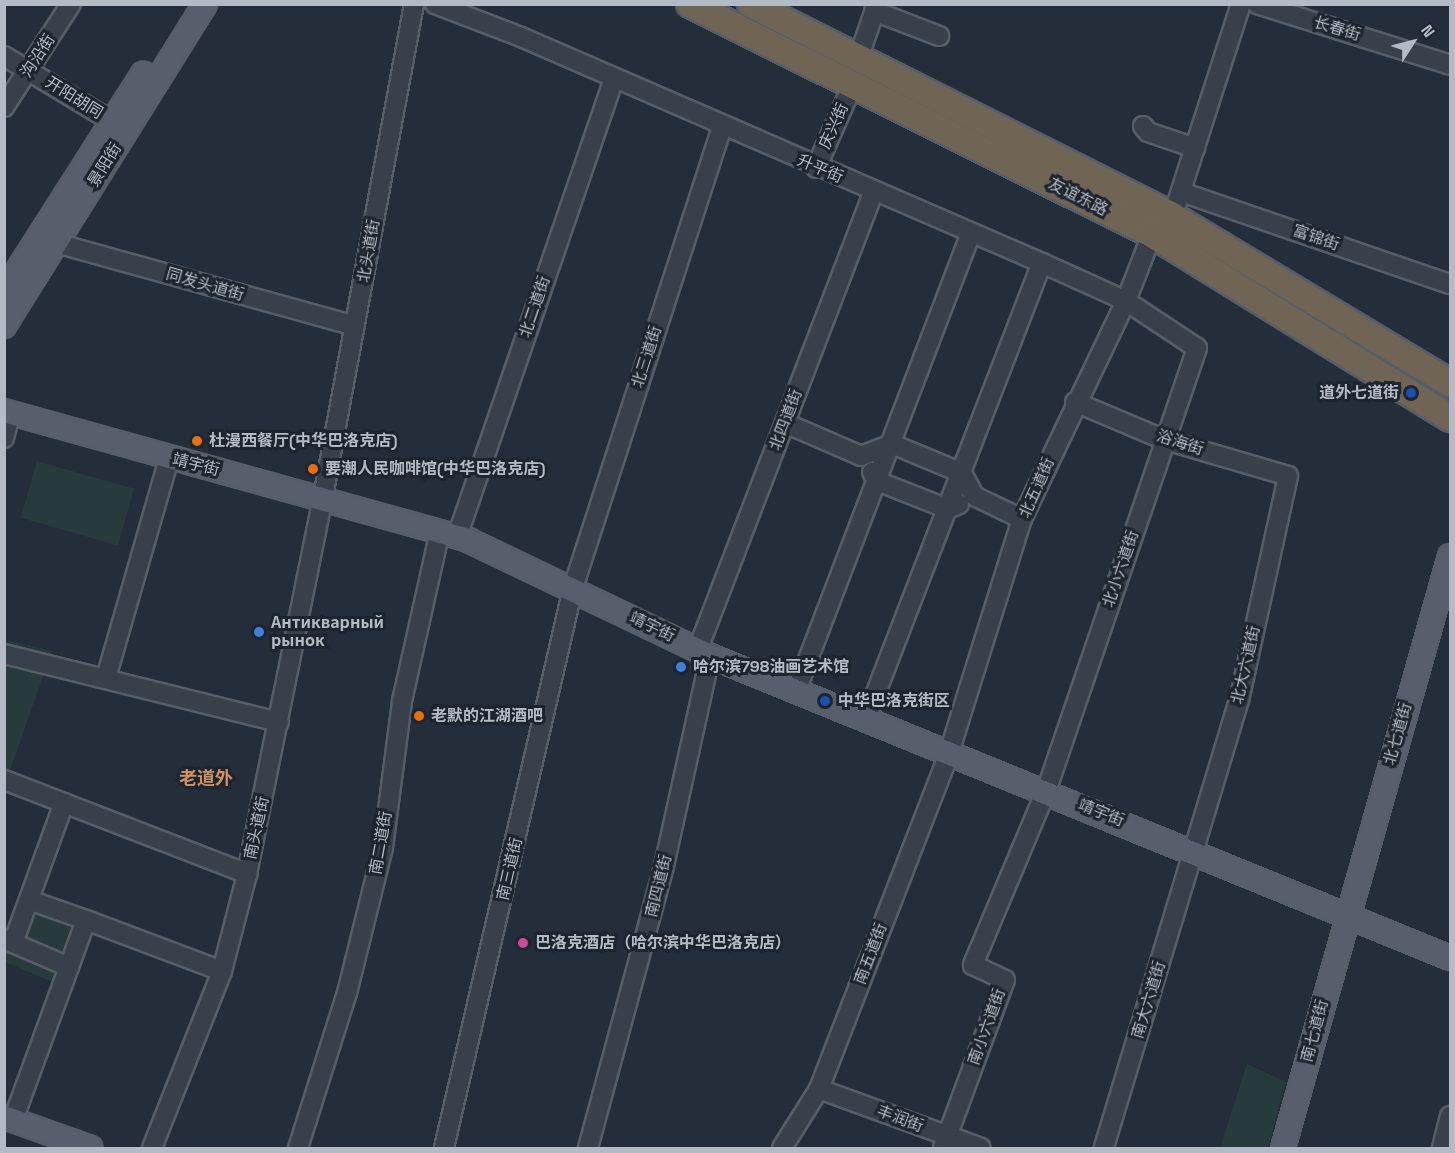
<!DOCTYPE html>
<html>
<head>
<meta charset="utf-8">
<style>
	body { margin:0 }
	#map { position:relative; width:1455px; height:1153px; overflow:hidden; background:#242e3a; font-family:"Space Grotesk","Noto Sans SC",sans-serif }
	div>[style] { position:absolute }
	.green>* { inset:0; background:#273b3c; transform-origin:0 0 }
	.roads { filter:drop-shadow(2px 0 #565e68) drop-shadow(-2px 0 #565e68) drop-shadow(0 2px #565e68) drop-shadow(0 -2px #565e68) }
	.minor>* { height:18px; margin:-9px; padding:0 9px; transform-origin:9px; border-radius:9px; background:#38404b }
	.major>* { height:22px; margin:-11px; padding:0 11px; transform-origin:11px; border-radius:11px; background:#565f6b }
	.highway>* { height:26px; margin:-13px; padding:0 13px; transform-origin:13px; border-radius:13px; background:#706555 }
	.dots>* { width:16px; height:16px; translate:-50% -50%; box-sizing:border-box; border:3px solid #1d252f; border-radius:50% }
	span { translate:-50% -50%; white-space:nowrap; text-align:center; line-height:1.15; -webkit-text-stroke:6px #1d252f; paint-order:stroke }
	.street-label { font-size:16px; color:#b3bbc6 }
	.poi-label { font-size:16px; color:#b3bbc6; font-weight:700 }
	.right { translate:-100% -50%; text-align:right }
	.left { translate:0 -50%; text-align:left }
	.neighbourhood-label { font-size:18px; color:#ce9166; font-weight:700 }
	.frame { position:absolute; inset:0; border:6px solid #b3bbc6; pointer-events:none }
	.north { position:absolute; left:1383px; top:12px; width:60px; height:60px; -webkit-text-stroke:4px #1d252f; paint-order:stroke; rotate:54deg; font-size:16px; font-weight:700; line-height:24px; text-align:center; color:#b3bbc6 }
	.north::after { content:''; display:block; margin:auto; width:21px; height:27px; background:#b3bbc6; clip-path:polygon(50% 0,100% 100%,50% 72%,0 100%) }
</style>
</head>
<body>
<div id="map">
	<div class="green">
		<div style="left:37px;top:461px;width:101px;height:59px;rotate:16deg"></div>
		<div style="clip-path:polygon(5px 640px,52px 651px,5px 784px)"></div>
		<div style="clip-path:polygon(25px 884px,97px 913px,69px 989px,5px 962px,4px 944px)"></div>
		<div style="clip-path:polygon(1247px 1064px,1286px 1082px,1268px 1148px,1220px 1148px)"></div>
	</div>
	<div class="roads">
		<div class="minor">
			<div style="left:435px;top:4px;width:92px;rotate:21deg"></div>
			<div style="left:521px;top:37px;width:568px;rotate:23.45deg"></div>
			<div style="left:1042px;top:263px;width:92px;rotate:24.3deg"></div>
			<div style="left:1126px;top:301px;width:85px;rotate:33.5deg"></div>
			<div style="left:1197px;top:348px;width:468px;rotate:108.8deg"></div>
			<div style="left:1046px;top:791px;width:189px;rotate:112.8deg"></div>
			<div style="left:973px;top:965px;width:35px;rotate:25deg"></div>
			<div style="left:1005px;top:980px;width:179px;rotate:110.3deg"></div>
			<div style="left:1257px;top:4px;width:202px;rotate:17.5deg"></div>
			<div style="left:874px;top:11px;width:70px;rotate:21deg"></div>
			<div style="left:4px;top:56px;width:127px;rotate:31.2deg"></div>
			<div style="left:859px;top:56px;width:55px;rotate:-70.9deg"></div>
			<div style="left:4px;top:107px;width:123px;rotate:-57deg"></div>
			<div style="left:1143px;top:126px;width:8px;rotate:50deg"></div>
			<div style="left:1148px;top:132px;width:50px;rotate:18.8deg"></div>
			<div style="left:816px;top:168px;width:92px;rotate:-66.2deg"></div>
			<div style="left:1181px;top:192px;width:284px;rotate:18.9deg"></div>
			<div style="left:1177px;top:203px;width:209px;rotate:-72.2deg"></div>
			<div style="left:56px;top:243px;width:310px;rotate:15.5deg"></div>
			<div style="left:1075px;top:402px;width:98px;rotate:22.9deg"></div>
			<div style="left:1165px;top:440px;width:128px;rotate:16.3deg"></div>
			<div style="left:1288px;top:476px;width:229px;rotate:102.3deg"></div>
			<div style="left:1239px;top:700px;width:468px;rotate:106.8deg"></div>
			<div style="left:785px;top:423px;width:83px;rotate:23.5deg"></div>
			<div style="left:861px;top:456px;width:33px;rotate:-21deg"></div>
			<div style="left:892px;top:444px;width:76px;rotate:22.5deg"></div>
			<div style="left:962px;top:473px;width:26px;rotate:62deg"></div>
			<div style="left:974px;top:496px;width:53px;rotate:25.6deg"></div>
			<div style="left:4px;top:438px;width:27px;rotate:-75deg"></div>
			<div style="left:872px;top:472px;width:10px;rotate:61deg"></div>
			<div style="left:877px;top:481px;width:76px;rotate:21.5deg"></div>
			<div style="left:948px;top:509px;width:12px;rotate:-24deg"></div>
			<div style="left:457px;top:537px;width:485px;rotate:-71.1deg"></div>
			<div style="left:698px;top:649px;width:489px;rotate:-69deg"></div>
			<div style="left:4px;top:654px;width:283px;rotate:13.9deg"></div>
			<div style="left:106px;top:678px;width:228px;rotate:-74deg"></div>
			<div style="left:796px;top:691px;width:490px;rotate:-69.1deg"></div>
			<div style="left:865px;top:721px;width:491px;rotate:-68.9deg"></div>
			<div style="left:4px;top:780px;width:261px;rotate:21.1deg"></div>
			<div style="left:86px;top:920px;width:145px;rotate:20.6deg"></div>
			<div style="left:4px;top:939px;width:10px;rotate:24deg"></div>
			<div style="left:13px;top:943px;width:149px;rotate:-70deg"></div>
			<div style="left:13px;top:943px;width:61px;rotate:23.2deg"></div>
			<div style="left:69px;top:967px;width:50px;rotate:-70.1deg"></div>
			<div style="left:86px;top:920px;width:60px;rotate:-160.7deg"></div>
			<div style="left:819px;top:1089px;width:172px;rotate:20deg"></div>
			<div style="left:13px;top:1120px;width:163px;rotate:-69.9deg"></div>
			<div style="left:152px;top:1148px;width:190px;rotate:-68.4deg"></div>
			<div style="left:222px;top:971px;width:100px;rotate:-75.5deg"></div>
			<div style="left:247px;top:874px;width:385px;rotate:-78.6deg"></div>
			<div style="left:323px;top:497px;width:501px;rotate:-79.54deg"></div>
			<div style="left:298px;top:1148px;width:163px;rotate:-72.5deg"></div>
			<div style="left:347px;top:993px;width:149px;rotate:-76.1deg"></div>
			<div style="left:383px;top:848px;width:148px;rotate:-82.6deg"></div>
			<div style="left:402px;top:701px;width:174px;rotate:-77.4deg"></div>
			<div style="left:444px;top:1148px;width:575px;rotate:-77.03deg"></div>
			<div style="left:573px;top:588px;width:485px;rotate:-72.1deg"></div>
			<div style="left:588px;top:1148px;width:292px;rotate:-74.9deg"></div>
			<div style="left:664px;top:866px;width:215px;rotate:-77.6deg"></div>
			<div style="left:782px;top:1148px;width:70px;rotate:-57.9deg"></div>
			<div style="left:819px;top:1089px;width:360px;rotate:-68.8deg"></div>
			<div style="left:949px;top:753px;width:245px;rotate:-72.7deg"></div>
			<div style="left:1022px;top:519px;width:242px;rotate:-64.5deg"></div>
			<div style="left:1126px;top:301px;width:72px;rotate:-68.8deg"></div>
			<div style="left:1442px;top:1148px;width:33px;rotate:-76deg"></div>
		</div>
		<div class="major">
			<div style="left:4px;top:292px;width:259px;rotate:-57.5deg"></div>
			<div style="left:4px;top:326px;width:380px;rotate:-58deg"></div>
			<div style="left:4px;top:411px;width:482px;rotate:15.5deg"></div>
			<div style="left:468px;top:540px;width:268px;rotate:25.6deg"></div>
			<div style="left:710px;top:656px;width:799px;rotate:22.2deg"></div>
			<div style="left:4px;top:1117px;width:92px;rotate:19.6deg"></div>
			<div style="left:1283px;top:1148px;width:615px;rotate:-74.25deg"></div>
		</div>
		<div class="highway">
			<div style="left:690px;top:4px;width:516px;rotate:26.47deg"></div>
			<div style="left:1152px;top:234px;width:350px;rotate:31.7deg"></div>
			<div style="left:751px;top:4px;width:471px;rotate:26.7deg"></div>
			<div style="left:1172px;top:216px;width:324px;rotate:31deg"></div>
		</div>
	</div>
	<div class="dots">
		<div style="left:1411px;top:393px;background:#1a4fb4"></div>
		<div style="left:197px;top:441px;background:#e8710a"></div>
		<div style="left:313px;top:469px;background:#e8710a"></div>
		<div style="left:259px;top:632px;background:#3f7fe0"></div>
		<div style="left:681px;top:667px;background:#3f7fe0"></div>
		<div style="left:825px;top:701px;background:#1a4fb4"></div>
		<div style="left:419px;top:716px;background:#e8710a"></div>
		<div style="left:523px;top:943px;background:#d1479c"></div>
	</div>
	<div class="street-label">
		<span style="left:1337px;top:29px;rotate:17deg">长春街</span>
		<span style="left:38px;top:56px;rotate:-57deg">沟沿街</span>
		<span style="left:74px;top:98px;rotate:32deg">开阳胡同</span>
		<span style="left:834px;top:126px;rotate:-66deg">庆兴街</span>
		<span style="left:105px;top:165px;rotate:-58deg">景阳街</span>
		<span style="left:820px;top:169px;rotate:23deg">升平街</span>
		<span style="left:1078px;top:197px;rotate:27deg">友谊东路</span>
		<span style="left:1316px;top:238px;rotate:19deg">富锦街</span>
		<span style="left:369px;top:251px;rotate:-80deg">北头道街</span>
		<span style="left:205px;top:285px;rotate:16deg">同发头道街</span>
		<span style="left:535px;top:307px;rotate:-71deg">北二道街</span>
		<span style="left:647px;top:357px;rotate:-72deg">北三道街</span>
		<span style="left:786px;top:420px;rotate:-69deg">北四道街</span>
		<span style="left:1180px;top:443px;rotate:18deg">浴海街</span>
		<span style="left:196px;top:465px;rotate:14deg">靖宇街</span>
		<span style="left:1037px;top:488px;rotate:-66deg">北五道街</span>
		<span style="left:1121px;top:569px;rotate:-71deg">北小六道街</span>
		<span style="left:652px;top:627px;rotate:26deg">靖宇街</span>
		<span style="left:1246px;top:665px;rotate:-77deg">北大六道街</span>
		<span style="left:1398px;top:734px;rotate:-74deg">北七道街</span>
		<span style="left:1101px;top:813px;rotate:22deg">靖宇街</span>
		<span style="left:257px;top:828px;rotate:-78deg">南头道街</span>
		<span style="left:381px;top:843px;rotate:-80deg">南二道街</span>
		<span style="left:510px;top:869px;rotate:-77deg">南三道街</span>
		<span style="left:659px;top:886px;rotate:-76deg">南四道街</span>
		<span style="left:871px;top:954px;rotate:-69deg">南五道街</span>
		<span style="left:1149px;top:1000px;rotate:-73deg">南大六道街</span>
		<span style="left:987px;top:1027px;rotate:-70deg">南小六道街</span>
		<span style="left:1315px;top:1031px;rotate:-75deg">南七道街</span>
		<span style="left:900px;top:1119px;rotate:21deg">丰润街</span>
	</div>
	<div class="poi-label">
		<span class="right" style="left:1399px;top:393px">道外七道街</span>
		<span class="left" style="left:209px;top:441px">杜漫西餐厅(中华巴洛克店)</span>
		<span class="left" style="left:325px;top:469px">要潮人民咖啡馆(中华巴洛克店)</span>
		<span class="left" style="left:271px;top:632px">Антикварный<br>рынок</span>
		<span class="left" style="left:693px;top:667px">哈尔滨798油画艺术馆</span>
		<span class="left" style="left:838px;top:701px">中华巴洛克街区</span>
		<span class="left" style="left:431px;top:716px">老默的江湖酒吧</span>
		<span class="left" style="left:535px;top:943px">巴洛克酒店（哈尔滨中华巴洛克店）</span>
	</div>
	<div class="neighbourhood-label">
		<span style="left:206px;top:778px">老道外</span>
	</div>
	<div class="frame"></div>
	<div class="north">N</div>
</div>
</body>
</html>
